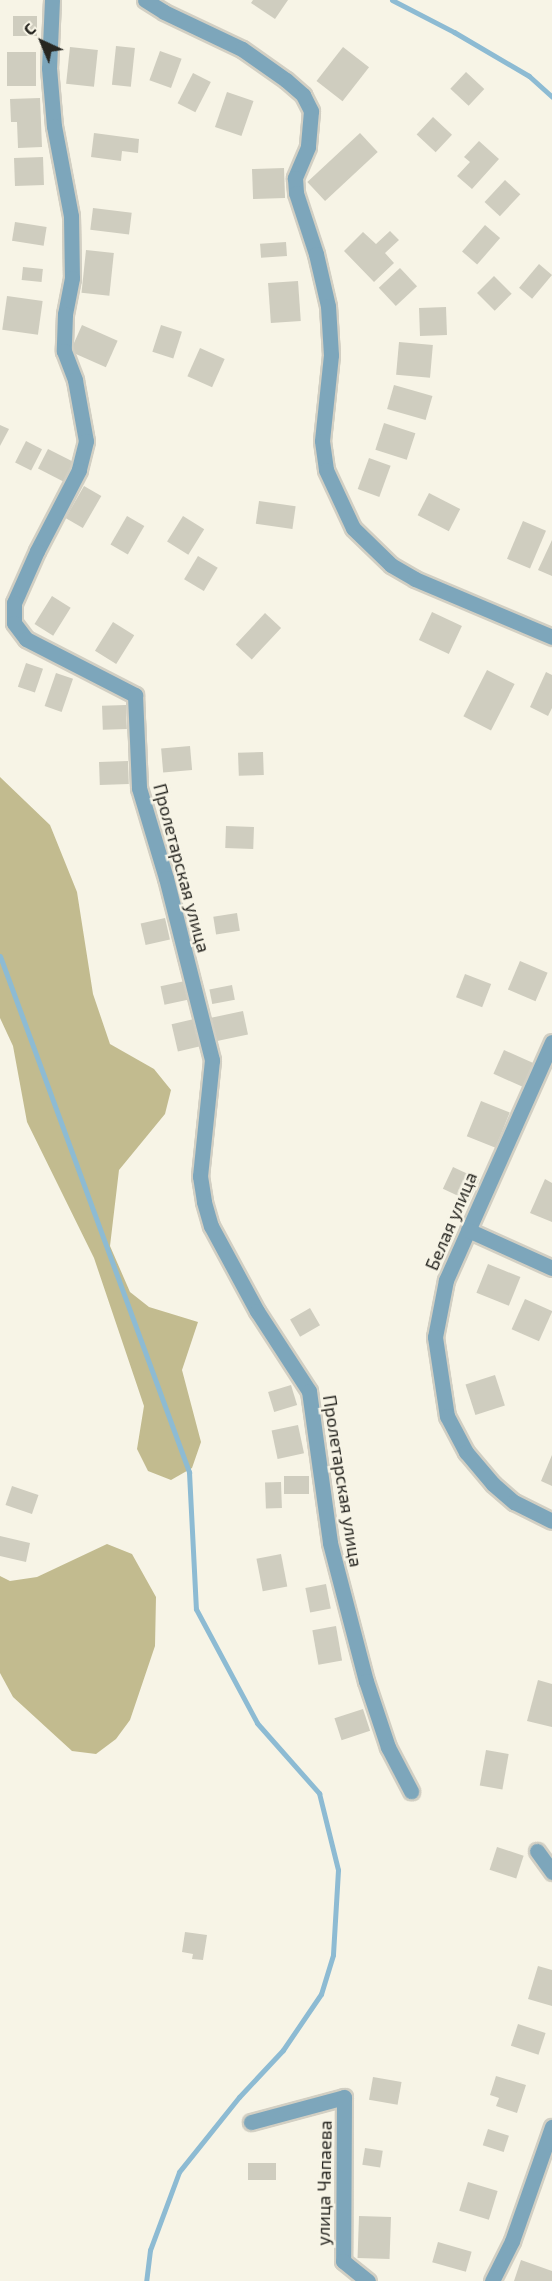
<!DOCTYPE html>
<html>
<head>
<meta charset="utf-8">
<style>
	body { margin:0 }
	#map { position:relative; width:552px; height:2281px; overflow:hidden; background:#f7f4e6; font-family:"Exo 2",sans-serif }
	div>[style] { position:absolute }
	.forest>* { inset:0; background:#c2bb8f }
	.stream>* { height:5px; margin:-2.5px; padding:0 2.5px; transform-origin:2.5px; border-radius:2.5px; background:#8dbbd3 }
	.building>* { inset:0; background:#cfcdbf; transform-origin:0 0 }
	.roads { filter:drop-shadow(2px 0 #d2cfc3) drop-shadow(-2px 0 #d2cfc3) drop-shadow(0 2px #d2cfc3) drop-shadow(0 -2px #d2cfc3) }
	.street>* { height:15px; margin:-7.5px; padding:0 7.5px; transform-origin:7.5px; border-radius:7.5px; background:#7da6bb }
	span { translate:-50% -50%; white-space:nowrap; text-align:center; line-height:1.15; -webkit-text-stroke:5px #f7f4e6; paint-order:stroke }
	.street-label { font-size:18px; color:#272621 }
	.north { position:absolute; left:12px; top:12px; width:60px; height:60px; -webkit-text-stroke:4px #f7f4e6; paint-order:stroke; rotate:316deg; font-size:16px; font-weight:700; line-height:24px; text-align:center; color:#272621 }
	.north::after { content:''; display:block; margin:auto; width:21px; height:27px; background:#272621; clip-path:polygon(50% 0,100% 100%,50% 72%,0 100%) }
</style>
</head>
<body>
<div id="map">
	<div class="forest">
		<div style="clip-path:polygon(0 777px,50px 825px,77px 892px,93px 994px,110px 1044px,154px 1069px,171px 1090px,165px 1114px,119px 1170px,110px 1246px,130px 1292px,149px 1307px,198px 1322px,182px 1370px,201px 1442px,192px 1468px,171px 1480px,148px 1471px,137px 1449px,144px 1406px,94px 1258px,27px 1122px,13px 1046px,0 1018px)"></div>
		<div style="clip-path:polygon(107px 1544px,132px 1554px,156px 1597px,155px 1646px,130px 1720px,116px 1739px,96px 1754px,72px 1751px,13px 1697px,0 1673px,0 1576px,10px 1581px,37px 1577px)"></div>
	</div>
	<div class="stream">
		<div style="left:392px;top:0;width:70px;rotate:27.3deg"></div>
		<div style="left:454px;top:32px;width:87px;rotate:30.4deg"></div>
		<div style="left:529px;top:76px;width:31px;rotate:42deg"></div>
		<div style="left:0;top:956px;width:550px;rotate:69.88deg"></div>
		<div style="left:189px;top:1472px;width:137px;rotate:87.1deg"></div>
		<div style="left:196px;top:1609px;width:129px;rotate:61.8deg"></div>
		<div style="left:257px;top:1723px;width:94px;rotate:48.5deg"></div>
		<div style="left:319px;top:1793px;width:79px;rotate:76.1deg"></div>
		<div style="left:338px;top:1870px;width:85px;rotate:93.4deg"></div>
		<div style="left:333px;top:1955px;width:41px;rotate:107.1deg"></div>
		<div style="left:321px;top:1994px;width:68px;rotate:124.2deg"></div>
		<div style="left:283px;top:2050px;width:64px;rotate:133.1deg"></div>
		<div style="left:239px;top:2097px;width:96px;rotate:128.7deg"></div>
		<div style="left:179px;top:2172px;width:83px;rotate:110.4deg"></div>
		<div style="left:150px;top:2250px;width:31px;rotate:97deg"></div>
	</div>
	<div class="building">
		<div style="clip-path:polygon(253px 0,288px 0,275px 19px,251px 3px)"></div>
		<div style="left:13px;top:16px;width:24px;height:20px"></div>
		<div style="left:116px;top:46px;width:19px;height:39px;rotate:6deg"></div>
		<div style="left:70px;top:47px;width:28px;height:37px;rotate:6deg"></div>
		<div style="left:343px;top:47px;width:33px;height:43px;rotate:38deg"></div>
		<div style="left:160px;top:51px;width:23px;height:31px;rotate:20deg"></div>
		<div style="left:7px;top:52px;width:29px;height:34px"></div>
		<div style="left:466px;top:72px;width:25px;height:23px;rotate:43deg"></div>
		<div style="left:193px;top:73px;width:20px;height:34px;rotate:27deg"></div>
		<div style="left:227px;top:92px;width:28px;height:37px;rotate:19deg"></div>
		<div style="clip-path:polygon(40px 98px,42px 147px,18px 148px,17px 122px,11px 122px,10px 99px)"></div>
		<div style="left:433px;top:117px;width:26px;height:24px;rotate:43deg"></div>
		<div style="clip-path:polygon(94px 133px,139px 139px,138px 153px,122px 151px,121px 161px,91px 157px)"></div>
		<div style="left:360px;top:133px;width:26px;height:72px;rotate:47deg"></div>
		<div style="clip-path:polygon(479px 141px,499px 159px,472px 189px,457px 176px,470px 162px,464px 157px)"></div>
		<div style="left:43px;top:157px;width:28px;height:29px;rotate:88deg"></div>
		<div style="left:284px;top:168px;width:30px;height:32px;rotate:88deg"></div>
		<div style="left:505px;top:180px;width:21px;height:30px;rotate:43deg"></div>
		<div style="left:93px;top:208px;width:39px;height:22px;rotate:7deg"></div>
		<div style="left:15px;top:222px;width:32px;height:19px;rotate:9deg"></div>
		<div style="left:485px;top:225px;width:20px;height:35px;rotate:41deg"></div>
		<div style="clip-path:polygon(390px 231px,399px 240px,385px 253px,394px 263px,374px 282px,344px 251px,363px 232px,376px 244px)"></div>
		<div style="left:286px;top:242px;width:14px;height:26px;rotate:86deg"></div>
		<div style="left:86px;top:250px;width:28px;height:43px;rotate:6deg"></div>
		<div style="left:539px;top:264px;width:17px;height:31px;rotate:40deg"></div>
		<div style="left:23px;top:267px;width:20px;height:13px;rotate:6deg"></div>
		<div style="left:400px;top:268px;width:25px;height:29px;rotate:47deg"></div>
		<div style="left:494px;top:276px;width:25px;height:24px;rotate:45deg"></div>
		<div style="left:298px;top:281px;width:40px;height:30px;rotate:86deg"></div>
		<div style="left:7px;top:296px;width:36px;height:34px;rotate:8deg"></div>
		<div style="left:446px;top:307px;width:28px;height:27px;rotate:88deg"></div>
		<div style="left:82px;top:325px;width:39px;height:29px;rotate:24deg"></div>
		<div style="left:161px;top:325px;width:22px;height:28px;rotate:18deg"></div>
		<div style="left:399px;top:342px;width:34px;height:33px;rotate:5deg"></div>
		<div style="left:200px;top:348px;width:27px;height:31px;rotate:24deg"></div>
		<div style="left:394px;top:385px;width:40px;height:25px;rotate:16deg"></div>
		<div style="left:384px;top:423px;width:33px;height:28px;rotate:18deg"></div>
		<div style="clip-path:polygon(0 425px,9px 429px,0 446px)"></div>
		<div style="left:26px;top:441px;width:18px;height:24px;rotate:27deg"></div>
		<div style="left:48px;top:449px;width:30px;height:22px;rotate:27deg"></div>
		<div style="left:369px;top:458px;width:23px;height:33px;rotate:20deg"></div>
		<div style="left:84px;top:486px;width:20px;height:37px;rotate:30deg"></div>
		<div style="left:429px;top:493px;width:35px;height:25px;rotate:27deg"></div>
		<div style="left:259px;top:501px;width:37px;height:23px;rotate:8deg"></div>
		<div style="left:127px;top:516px;width:20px;height:33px;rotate:30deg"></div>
		<div style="left:183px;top:516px;width:25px;height:30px;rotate:32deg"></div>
		<div style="left:523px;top:521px;width:25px;height:41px;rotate:23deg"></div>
		<div style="clip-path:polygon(552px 540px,552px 576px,538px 570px)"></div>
		<div style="left:198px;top:556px;width:23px;height:27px;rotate:31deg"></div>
		<div style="left:52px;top:596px;width:22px;height:33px;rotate:32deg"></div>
		<div style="left:432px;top:612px;width:33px;height:31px;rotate:25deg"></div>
		<div style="left:265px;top:613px;width:22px;height:43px;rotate:43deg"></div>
		<div style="left:113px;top:622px;width:25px;height:34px;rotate:32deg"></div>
		<div style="left:26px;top:663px;width:18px;height:25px;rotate:19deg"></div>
		<div style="left:487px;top:670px;width:31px;height:52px;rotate:27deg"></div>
		<div style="clip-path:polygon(546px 672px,552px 675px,552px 708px,548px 716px,530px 707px)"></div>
		<div style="left:56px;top:673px;width:18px;height:35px;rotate:19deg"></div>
		<div style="left:126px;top:705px;width:24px;height:24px;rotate:88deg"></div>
		<div style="left:190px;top:746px;width:24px;height:29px;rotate:85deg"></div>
		<div style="left:263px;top:752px;width:23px;height:25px;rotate:88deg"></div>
		<div style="left:128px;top:761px;width:23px;height:29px;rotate:88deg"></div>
		<div style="left:226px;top:826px;width:28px;height:22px;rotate:2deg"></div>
		<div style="left:237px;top:913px;width:18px;height:24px;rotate:81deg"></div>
		<div style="left:165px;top:918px;width:22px;height:25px;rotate:77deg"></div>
		<div style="left:520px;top:961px;width:30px;height:31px;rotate:23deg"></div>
		<div style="left:465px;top:974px;width:28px;height:25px;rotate:21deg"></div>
		<div style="left:185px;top:981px;width:19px;height:25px;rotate:78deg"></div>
		<div style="left:232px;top:985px;width:15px;height:23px;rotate:79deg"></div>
		<div style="left:243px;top:1011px;width:24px;height:34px;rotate:78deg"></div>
		<div style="left:194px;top:1019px;width:28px;height:23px;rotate:77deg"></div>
		<div style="left:504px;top:1050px;width:32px;height:26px;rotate:24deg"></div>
		<div style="left:481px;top:1101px;width:31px;height:38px;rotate:22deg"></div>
		<div style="left:453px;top:1167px;width:29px;height:24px;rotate:25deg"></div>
		<div style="clip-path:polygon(545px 1179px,552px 1183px,552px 1222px,530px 1213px)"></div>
		<div style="left:488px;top:1264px;width:35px;height:31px;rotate:22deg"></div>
		<div style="left:525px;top:1299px;width:30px;height:33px;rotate:24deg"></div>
		<div style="left:310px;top:1308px;width:20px;height:23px;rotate:60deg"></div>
		<div style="left:495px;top:1375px;width:32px;height:31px;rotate:72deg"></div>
		<div style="left:291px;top:1385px;width:21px;height:24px;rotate:73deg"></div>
		<div style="left:298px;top:1425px;width:29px;height:27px;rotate:78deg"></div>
		<div style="clip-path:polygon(552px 1455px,552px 1486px,541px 1481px)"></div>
		<div style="left:309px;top:1476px;width:18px;height:25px;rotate:90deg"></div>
		<div style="left:281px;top:1482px;width:26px;height:16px;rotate:88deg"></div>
		<div style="left:12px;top:1486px;width:28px;height:20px;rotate:19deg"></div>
		<div style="clip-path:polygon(0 1536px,30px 1543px,26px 1562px,0 1556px)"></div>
		<div style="left:281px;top:1554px;width:33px;height:25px;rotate:79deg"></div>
		<div style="left:326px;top:1584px;width:25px;height:21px;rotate:79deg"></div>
		<div style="left:336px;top:1626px;width:35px;height:24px;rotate:80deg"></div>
		<div style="clip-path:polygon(538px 1680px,552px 1684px,552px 1727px,527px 1721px)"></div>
		<div style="left:363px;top:1709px;width:23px;height:30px;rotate:72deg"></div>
		<div style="left:486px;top:1750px;width:23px;height:36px;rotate:10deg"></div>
		<div style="left:497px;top:1847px;width:28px;height:24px;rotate:18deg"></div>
		<div style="clip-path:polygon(185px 1932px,207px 1935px,203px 1960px,192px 1959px,193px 1954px,182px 1952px)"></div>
		<div style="clip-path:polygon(538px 1966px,552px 1970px,552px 2006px,528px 1999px)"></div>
		<div style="left:518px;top:2024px;width:29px;height:23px;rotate:18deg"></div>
		<div style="clip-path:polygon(496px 2076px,526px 2085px,517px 2113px,496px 2106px,499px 2098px,490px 2095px)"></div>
		<div style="left:373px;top:2077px;width:29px;height:23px;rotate:10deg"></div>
		<div style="left:488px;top:2129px;width:22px;height:17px;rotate:18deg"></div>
		<div style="left:365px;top:2148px;width:18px;height:17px;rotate:9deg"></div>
		<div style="left:248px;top:2163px;width:28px;height:17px"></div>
		<div style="left:468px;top:2182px;width:31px;height:30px;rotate:17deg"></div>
		<div style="left:359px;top:2216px;width:32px;height:42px;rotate:2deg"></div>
		<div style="left:438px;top:2242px;width:35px;height:21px;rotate:16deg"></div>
		<div style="clip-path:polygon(521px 2260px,552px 2271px,552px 2281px,514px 2281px)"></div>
	</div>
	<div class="roads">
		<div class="street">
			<div style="left:52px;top:0;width:68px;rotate:92.5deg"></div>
			<div style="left:49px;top:68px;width:58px;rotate:85.1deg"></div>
			<div style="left:54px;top:126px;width:92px;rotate:79.3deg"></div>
			<div style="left:71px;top:216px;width:62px;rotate:89.1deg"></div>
			<div style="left:72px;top:278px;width:37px;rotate:101deg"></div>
			<div style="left:65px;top:314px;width:37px;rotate:92deg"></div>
			<div style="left:64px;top:351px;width:31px;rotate:69deg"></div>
			<div style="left:75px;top:380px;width:62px;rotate:79.8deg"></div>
			<div style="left:86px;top:441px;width:30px;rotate:104deg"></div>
			<div style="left:79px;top:470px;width:91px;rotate:117.4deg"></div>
			<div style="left:37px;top:551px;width:57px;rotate:113.9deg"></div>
			<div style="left:14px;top:603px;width:20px;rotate:90deg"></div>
			<div style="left:14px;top:623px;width:20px;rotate:53deg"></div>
			<div style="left:26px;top:639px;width:123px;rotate:27.2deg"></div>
			<div style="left:135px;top:695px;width:93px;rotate:87.5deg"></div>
			<div style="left:139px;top:788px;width:94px;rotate:73.3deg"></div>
			<div style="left:166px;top:878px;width:188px;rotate:75.8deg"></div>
			<div style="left:212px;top:1060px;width:117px;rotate:95.9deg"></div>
			<div style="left:200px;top:1176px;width:26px;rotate:81deg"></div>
			<div style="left:204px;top:1202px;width:25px;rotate:74deg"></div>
			<div style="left:211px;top:1226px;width:97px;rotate:61.6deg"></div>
			<div style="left:257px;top:1311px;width:95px;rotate:57deg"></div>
			<div style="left:309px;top:1391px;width:153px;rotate:82.1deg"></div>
			<div style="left:330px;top:1543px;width:143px;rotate:75.4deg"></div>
			<div style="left:366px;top:1681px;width:70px;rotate:71.6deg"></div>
			<div style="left:388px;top:1747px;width:50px;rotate:62.4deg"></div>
			<div style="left:145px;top:0;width:22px;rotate:32deg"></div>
			<div style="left:164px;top:12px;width:86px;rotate:25.4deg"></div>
			<div style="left:242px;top:49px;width:54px;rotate:35.2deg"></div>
			<div style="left:286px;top:80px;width:23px;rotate:41deg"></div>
			<div style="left:303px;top:95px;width:18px;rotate:63deg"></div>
			<div style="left:311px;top:111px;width:36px;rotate:95deg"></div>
			<div style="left:308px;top:147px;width:34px;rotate:113deg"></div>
			<div style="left:295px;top:178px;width:15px;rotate:86deg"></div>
			<div style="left:296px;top:193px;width:64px;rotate:71.8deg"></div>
			<div style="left:316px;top:254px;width:53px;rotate:77deg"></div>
			<div style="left:328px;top:306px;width:49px;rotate:86.5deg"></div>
			<div style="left:331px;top:355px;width:86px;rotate:96deg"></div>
			<div style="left:322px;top:441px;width:29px;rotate:82deg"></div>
			<div style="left:326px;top:470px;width:64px;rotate:65deg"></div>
			<div style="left:353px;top:528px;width:53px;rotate:44.2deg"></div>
			<div style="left:391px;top:565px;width:28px;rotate:30deg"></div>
			<div style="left:415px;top:579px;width:149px;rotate:22.9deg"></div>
			<div style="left:552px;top:1042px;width:261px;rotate:114deg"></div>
			<div style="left:446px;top:1280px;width:58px;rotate:100.9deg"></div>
			<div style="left:435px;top:1337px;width:80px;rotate:81.4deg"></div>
			<div style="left:447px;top:1416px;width:41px;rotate:62.2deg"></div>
			<div style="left:466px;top:1452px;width:42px;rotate:49.8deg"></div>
			<div style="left:493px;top:1484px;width:28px;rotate:41deg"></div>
			<div style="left:514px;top:1502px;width:42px;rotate:26.6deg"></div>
			<div style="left:468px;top:1230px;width:92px;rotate:24.3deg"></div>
			<div style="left:537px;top:1851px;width:26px;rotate:54deg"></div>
			<div style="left:251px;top:2122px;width:96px;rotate:-15deg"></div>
			<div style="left:344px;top:2097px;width:164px;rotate:90.3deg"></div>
			<div style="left:343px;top:2261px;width:32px;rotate:39deg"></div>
			<div style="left:492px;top:2281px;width:45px;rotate:-63.4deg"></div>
			<div style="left:512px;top:2241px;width:121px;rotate:-70.7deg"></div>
		</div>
	</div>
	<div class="street-label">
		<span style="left:182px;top:868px;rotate:75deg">Пролетарская улица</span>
		<span style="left:451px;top:1221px;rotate:-67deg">Белая улица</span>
		<span style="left:343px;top:1481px;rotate:81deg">Пролетарская улица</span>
		<span style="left:324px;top:2183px;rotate:-89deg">улица Чапаева</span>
	</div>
	<div class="north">С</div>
</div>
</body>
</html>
